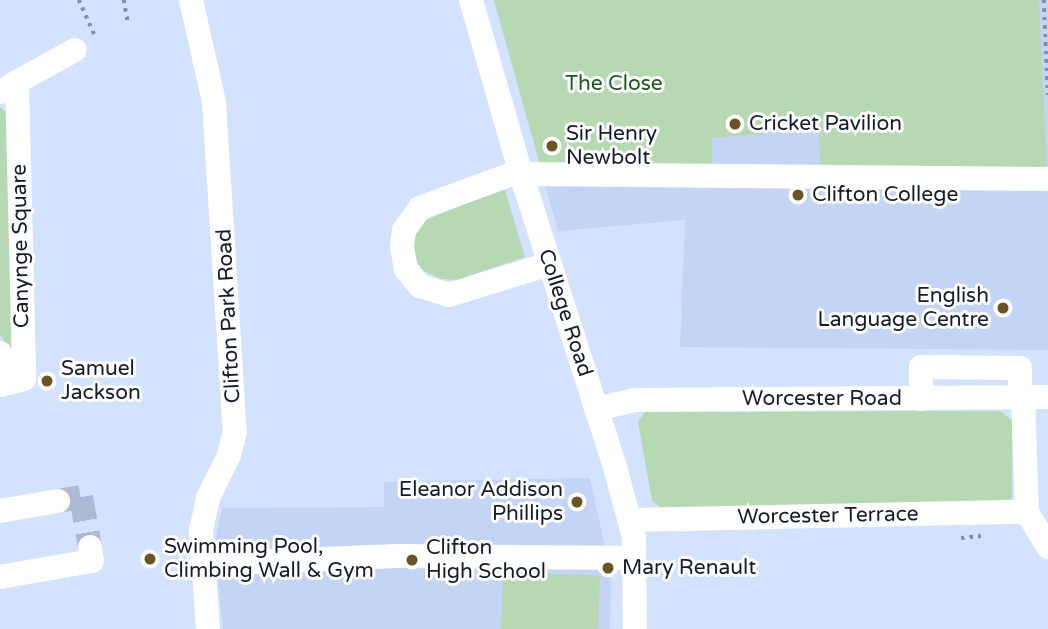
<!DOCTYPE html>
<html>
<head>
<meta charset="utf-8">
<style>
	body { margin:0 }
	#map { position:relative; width:1048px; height:629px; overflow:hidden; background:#d3e2ff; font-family:"Varela Round",sans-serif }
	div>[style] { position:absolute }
	.built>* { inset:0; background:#c3d4f5 }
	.green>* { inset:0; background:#b6d9b4; transform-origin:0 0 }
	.minor-tunnel>* { height:24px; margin-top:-12px; transform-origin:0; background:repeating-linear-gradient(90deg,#adbad5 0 24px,transparent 0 36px) }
	.path>* { height:3.5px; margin-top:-1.75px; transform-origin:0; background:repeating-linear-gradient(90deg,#8490a8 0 3.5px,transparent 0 8.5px) }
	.minor>* { height:24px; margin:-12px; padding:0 12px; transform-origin:12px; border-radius:12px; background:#fff }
	.dots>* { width:19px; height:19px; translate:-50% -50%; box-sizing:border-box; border:4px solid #fff; border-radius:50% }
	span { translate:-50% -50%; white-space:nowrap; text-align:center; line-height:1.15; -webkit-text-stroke:6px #fff; paint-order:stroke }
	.park-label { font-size:21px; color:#185a1a }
	.poi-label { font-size:21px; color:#131b2c }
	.left { translate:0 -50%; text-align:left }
	.right { translate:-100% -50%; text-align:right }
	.street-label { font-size:21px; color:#131b2c }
</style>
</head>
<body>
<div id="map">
	<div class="built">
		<div style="clip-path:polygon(494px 0,1048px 0,1048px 350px,680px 347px,685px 220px,558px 231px)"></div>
		<div style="clip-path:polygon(590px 478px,611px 574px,610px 629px,223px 629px,214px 546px,222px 508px,384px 507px,384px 482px)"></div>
	</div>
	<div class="green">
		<div style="clip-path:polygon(494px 0,1039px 0,1047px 172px,820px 171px,819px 119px,761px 134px,712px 138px,712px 169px,542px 171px)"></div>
		<div style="clip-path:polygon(0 108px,7px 112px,18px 348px,10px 351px,0 334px)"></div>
		<div style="clip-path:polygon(504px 187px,525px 257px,457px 280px,441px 279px,424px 271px,412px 256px,413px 238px,421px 222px)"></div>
		<div style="clip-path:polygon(1000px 411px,1012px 420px,1012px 498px,1000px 505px,665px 511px,652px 501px,638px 422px,645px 412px)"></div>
		<div style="left:503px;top:572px;width:97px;height:57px;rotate:2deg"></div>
	</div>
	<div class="minor-tunnel">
		<div style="left:58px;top:501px;width:23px;rotate:-10deg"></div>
		<div style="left:81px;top:497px;width:51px;rotate:79.8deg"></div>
	</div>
	<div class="path">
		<div style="left:79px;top:0;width:42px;rotate:65.9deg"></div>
		<div style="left:124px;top:0;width:23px;rotate:80deg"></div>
		<div style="left:1044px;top:0;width:95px;rotate:87.6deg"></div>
		<div style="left:961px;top:538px;width:20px;rotate:-6deg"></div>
	</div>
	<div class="minor">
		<div style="left:191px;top:0;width:105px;rotate:77.3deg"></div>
		<div style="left:214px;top:102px;width:331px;rotate:86.4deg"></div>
		<div style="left:235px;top:432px;width:24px;rotate:105deg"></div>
		<div style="left:229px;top:455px;width:48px;rotate:116deg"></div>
		<div style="left:208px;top:498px;width:34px;rotate:102deg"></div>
		<div style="left:201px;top:531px;width:98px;rotate:85.9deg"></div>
		<div style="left:471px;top:0;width:178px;rotate:74deg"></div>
		<div style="left:520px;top:171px;width:308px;rotate:72.2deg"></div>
		<div style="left:614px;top:464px;width:76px;rotate:74.7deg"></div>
		<div style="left:634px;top:537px;width:92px;rotate:89.4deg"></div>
		<div style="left:17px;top:82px;width:66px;rotate:-28.9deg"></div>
		<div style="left:0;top:92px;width:20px;rotate:-30deg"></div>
		<div style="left:17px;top:82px;width:297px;rotate:88.6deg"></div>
		<div style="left:24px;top:379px;width:25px;rotate:166deg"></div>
		<div style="left:520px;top:171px;width:107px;rotate:159.7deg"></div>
		<div style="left:420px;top:208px;width:27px;rotate:126deg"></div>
		<div style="left:404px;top:230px;width:17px;rotate:97deg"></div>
		<div style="left:402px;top:247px;width:22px;rotate:80deg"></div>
		<div style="left:406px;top:269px;width:22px;rotate:51deg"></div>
		<div style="left:420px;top:286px;width:30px;rotate:17deg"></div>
		<div style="left:449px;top:295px;width:105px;rotate:-17.2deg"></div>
		<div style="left:522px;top:174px;width:526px;rotate:0.54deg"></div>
		<div style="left:0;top:353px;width:33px;rotate:59deg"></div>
		<div style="left:1023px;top:397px;width:115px;rotate:88deg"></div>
		<div style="left:1027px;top:512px;width:41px;rotate:59deg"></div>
		<div style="left:921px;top:399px;width:32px;rotate:-90deg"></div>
		<div style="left:921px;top:367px;width:99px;rotate:0.6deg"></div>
		<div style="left:1020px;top:368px;width:29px;rotate:90deg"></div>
		<div style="left:596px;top:409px;width:39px;rotate:-13deg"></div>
		<div style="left:634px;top:400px;width:414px;rotate:-0.4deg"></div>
		<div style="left:0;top:511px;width:59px;rotate:-9.8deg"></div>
		<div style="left:629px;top:520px;width:398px;rotate:-1.2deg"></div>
		<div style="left:201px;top:564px;width:197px;rotate:-2.3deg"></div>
		<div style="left:398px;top:556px;width:235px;rotate:0.5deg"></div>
		<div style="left:0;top:577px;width:93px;rotate:-9.9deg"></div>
		<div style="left:92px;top:561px;width:14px;rotate:-98deg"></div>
	</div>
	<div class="dots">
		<div style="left:735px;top:124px;background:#6b5424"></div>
		<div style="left:552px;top:146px;background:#6b5424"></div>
		<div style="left:798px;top:195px;background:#6b5424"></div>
		<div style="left:1003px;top:308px;background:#6b5424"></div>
		<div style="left:47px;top:381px;background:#6b5424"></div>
		<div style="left:577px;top:502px;background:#6b5424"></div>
		<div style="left:150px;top:559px;background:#6b5424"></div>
		<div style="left:412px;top:560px;background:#6b5424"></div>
		<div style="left:608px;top:568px;background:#6b5424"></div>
	</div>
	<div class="park-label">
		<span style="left:614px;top:84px">The Close</span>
	</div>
	<div class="poi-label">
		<span class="left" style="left:749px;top:124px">Cricket Pavilion</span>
		<span class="left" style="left:566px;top:146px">Sir Henry<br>Newbolt</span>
		<span class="left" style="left:812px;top:195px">Clifton College</span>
		<span class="right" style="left:989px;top:308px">English<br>Language Centre</span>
		<span class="left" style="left:61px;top:381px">Samuel<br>Jackson</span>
		<span class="right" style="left:563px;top:502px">Eleanor Addison<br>Phillips</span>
		<span class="left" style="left:164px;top:559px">Swimming Pool,<br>Climbing Wall &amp; Gym</span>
		<span class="left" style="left:426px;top:560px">Clifton<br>High School</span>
		<span class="left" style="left:622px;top:568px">Mary Renault</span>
	</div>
	<div class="street-label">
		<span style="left:21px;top:246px;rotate:-91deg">Canynge Square</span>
		<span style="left:565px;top:313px;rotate:72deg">College Road</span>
		<span style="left:229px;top:316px;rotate:-93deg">Clifton Park Road</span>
		<span style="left:822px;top:399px">Worcester Road</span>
		<span style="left:828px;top:516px;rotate:-1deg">Worcester Terrace</span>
	</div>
</div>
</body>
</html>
